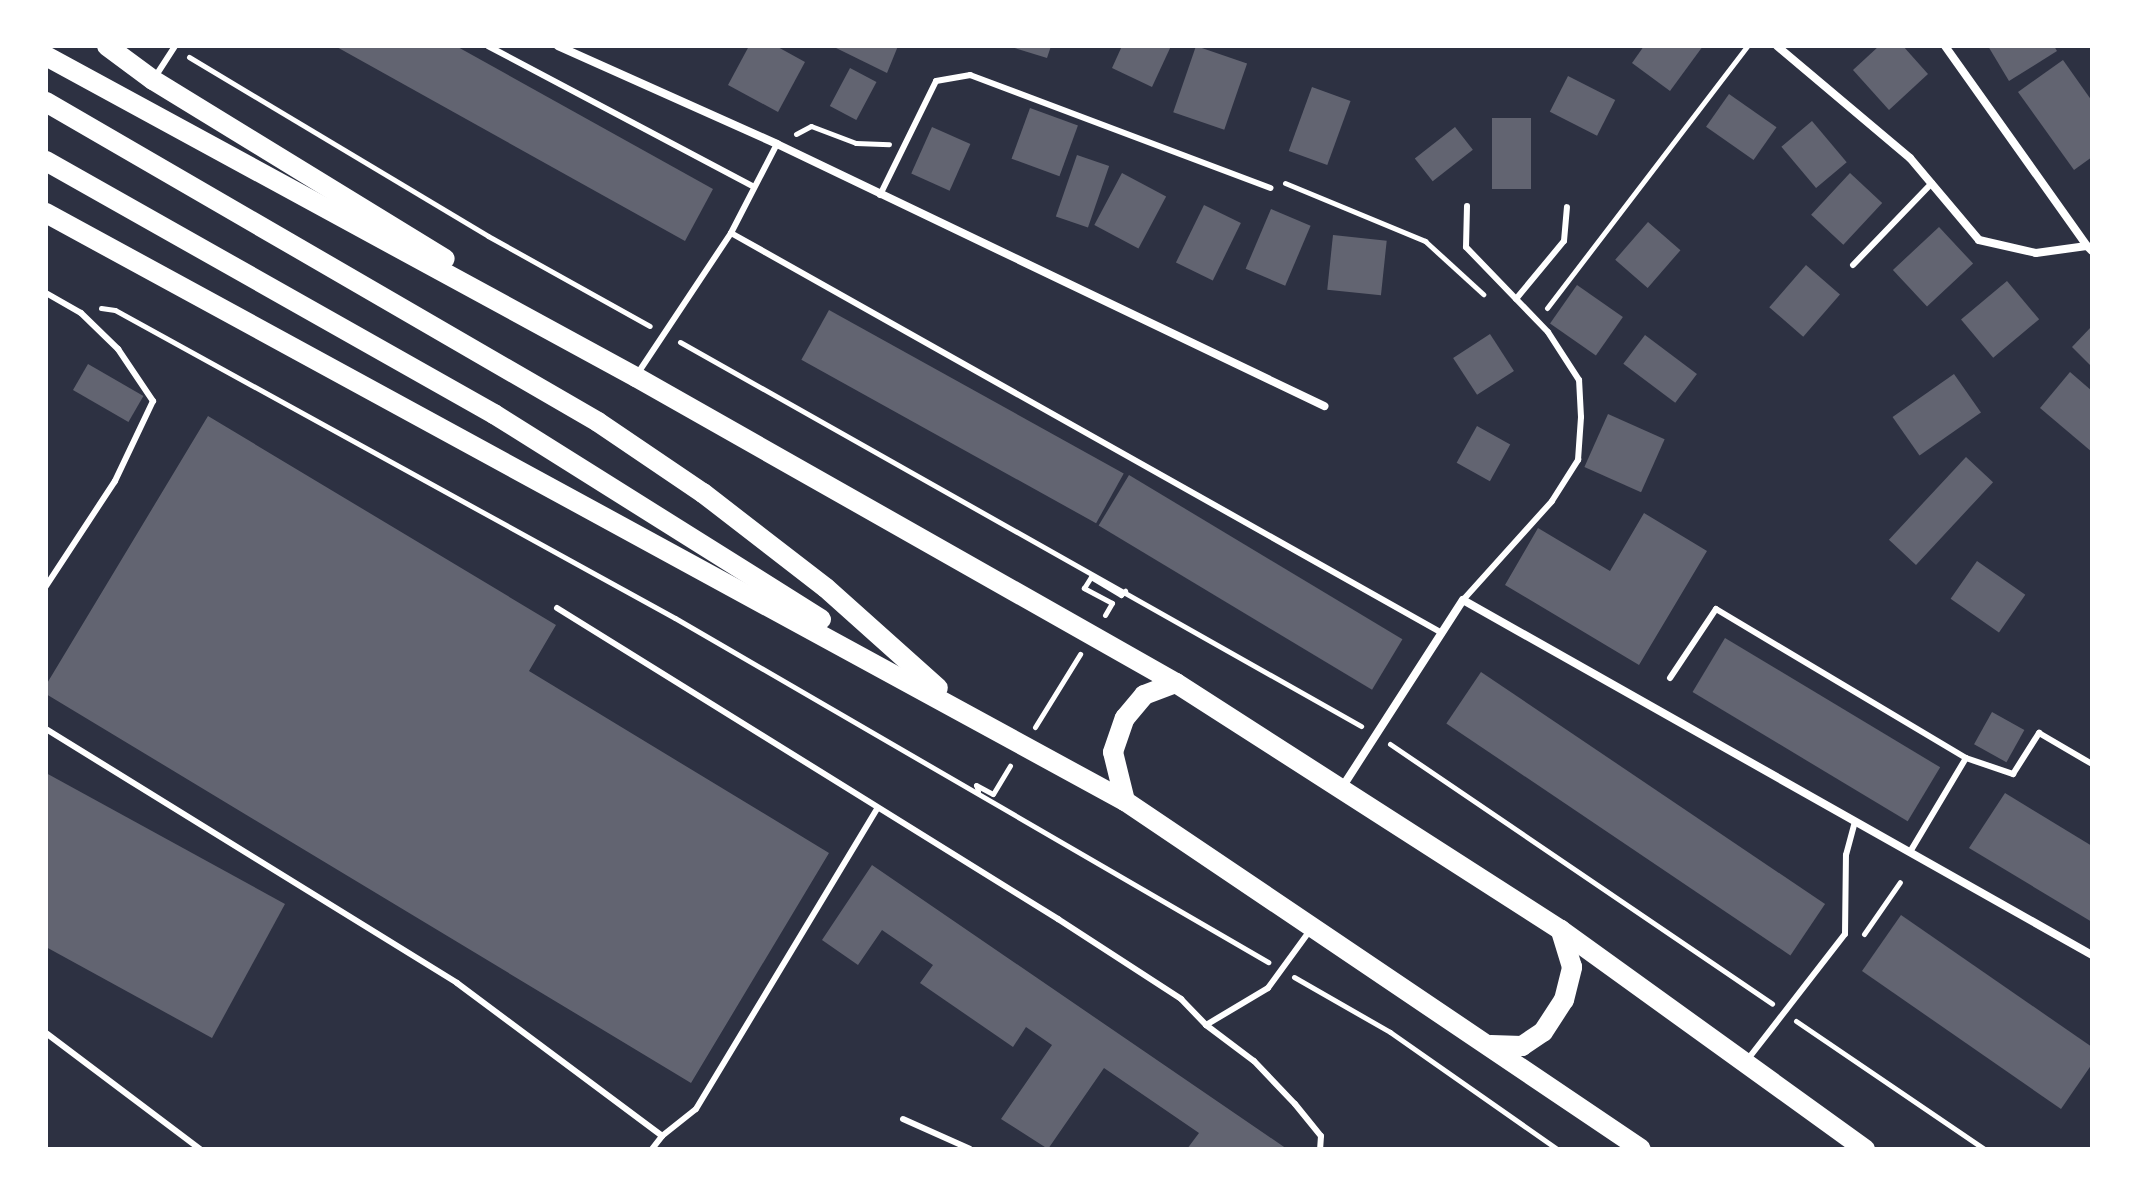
<!DOCTYPE html>
<html>
<head>
<meta charset="utf-8">
<style>
	body { margin:0 }
	#map { position:relative; width:2138px; height:1195px; overflow:hidden; background:#2d3142; font-family:"Source Serif 4",serif }
	div>[style] { position:absolute }
	.building>* { inset:0; background:#626471; transform-origin:0 0 }
	.path>* { height:5px; margin:-2.5px; padding:0 2.5px; transform-origin:2.5px; border-radius:2.5px; background:#fff }
	.service>* { height:6px; margin:-3px; padding:0 3px; transform-origin:3px; border-radius:3px; background:#fff }
	.minor>* { height:8px; margin:-4px; padding:0 4px; transform-origin:4px; border-radius:4px; background:#fff }
	.primary>* { height:20px; margin:-10px; padding:0 10px; transform-origin:10px; border-radius:10px; background:#fff }
	span { translate:-50% -50%; white-space:nowrap; text-align:center; line-height:1.15; -webkit-text-stroke:8px #fff; paint-order:stroke }
	.frame { position:absolute; inset:0; border:48px solid #fff; pointer-events:none }
</style>
</head>
<body>
<div id="map">
	<div class="building">
		<div style="clip-path:polygon(335px 46px,456px 46px,713px 189px,685px 241px)"></div>
		<div style="clip-path:polygon(749px 46px,776px 46px,805px 62px,778px 112px,728px 85px)"></div>
		<div style="clip-path:polygon(832px 46px,898px 46px,887px 73px)"></div>
		<div style="clip-path:polygon(1008px 46px,1051px 46px,1047px 58px)"></div>
		<div style="clip-path:polygon(1122px 46px,1171px 46px,1152px 87px,1112px 68px)"></div>
		<div style="left:1196px;top:46px;width:54px;height:70px;rotate:19deg"></div>
		<div style="clip-path:polygon(1644px 46px,1703px 46px,1670px 91px,1632px 63px)"></div>
		<div style="clip-path:polygon(1879px 46px,1903px 46px,1928px 74px,1889px 110px,1853px 70px)"></div>
		<div style="clip-path:polygon(1988px 46px,2054px 46px,2057px 51px,2009px 81px)"></div>
		<div style="clip-path:polygon(2063px 60px,2092px 101px,2092px 157px,2074px 170px,2018px 92px)"></div>
		<div style="left:850px;top:68px;width:30px;height:43px;rotate:28deg"></div>
		<div style="left:1568px;top:76px;width:53px;height:40px;rotate:27deg"></div>
		<div style="left:1312px;top:87px;width:41px;height:68px;rotate:20deg"></div>
		<div style="left:1729px;top:94px;width:58px;height:40px;rotate:35deg"></div>
		<div style="left:1030px;top:108px;width:51px;height:54px;rotate:20deg"></div>
		<div style="left:1492px;top:118px;width:39px;height:71px"></div>
		<div style="left:1812px;top:121px;width:54px;height:40px;rotate:50deg"></div>
		<div style="left:932px;top:127px;width:42px;height:51px;rotate:24deg"></div>
		<div style="left:1455px;top:127px;width:29px;height:51px;rotate:52deg"></div>
		<div style="left:1077px;top:155px;width:34px;height:65px;rotate:19deg"></div>
		<div style="left:1122px;top:173px;width:50px;height:59px;rotate:28deg"></div>
		<div style="left:1850px;top:173px;width:44px;height:57px;rotate:43deg"></div>
		<div style="left:1204px;top:205px;width:41px;height:64px;rotate:26deg"></div>
		<div style="left:1271px;top:209px;width:43px;height:65px;rotate:23deg"></div>
		<div style="left:1648px;top:222px;width:43px;height:50px;rotate:41deg"></div>
		<div style="left:1939px;top:227px;width:50px;height:63px;rotate:47deg"></div>
		<div style="left:1333px;top:235px;width:54px;height:55px;rotate:6deg"></div>
		<div style="left:1806px;top:265px;width:45px;height:56px;rotate:41deg"></div>
		<div style="left:2007px;top:281px;width:50px;height:60px;rotate:50deg"></div>
		<div style="left:1577px;top:285px;width:56px;height:47px;rotate:35deg"></div>
		<div style="left:829px;top:310px;width:337px;height:57px;rotate:29deg"></div>
		<div style="clip-path:polygon(2092px 326px,2092px 367px,2072px 347px)"></div>
		<div style="left:1490px;top:334px;width:44px;height:44px;rotate:57deg"></div>
		<div style="left:1645px;top:335px;width:65px;height:36px;rotate:37deg"></div>
		<div style="left:88px;top:364px;width:64px;height:30px;rotate:30deg"></div>
		<div style="clip-path:polygon(2070px 372px,2092px 391px,2092px 452px,2040px 408px)"></div>
		<div style="left:1954px;top:374px;width:47px;height:75px;rotate:55deg"></div>
		<div style="left:1608px;top:414px;width:62px;height:58px;rotate:24deg"></div>
		<div style="clip-path:polygon(208px 416px,556px 625px,529px 671px,829px 853px,691px 1083px,46px 694px,46px 685px)"></div>
		<div style="left:1477px;top:426px;width:38px;height:42px;rotate:29deg"></div>
		<div style="left:1966px;top:457px;width:37px;height:113px;rotate:43deg"></div>
		<div style="left:1129px;top:475px;width:319px;height:59px;rotate:31deg"></div>
		<div style="clip-path:polygon(1644px 513px,1707px 551px,1639px 665px,1505px 585px,1538px 528px,1610px 571px)"></div>
		<div style="left:1977px;top:561px;width:59px;height:46px;rotate:35deg"></div>
		<div style="left:1725px;top:638px;width:251px;height:63px;rotate:31deg"></div>
		<div style="left:1481px;top:672px;width:415px;height:62px;rotate:34deg"></div>
		<div style="left:1992px;top:712px;width:37px;height:37px;rotate:29deg"></div>
		<div style="clip-path:polygon(46px 773px,285px 904px,212px 1038px,46px 947px)"></div>
		<div style="clip-path:polygon(2005px 793px,2092px 846px,2092px 922px,1969px 848px)"></div>
		<div style="clip-path:polygon(872px 865px,1287px 1149px,1187px 1149px,1199px 1133px,1104px 1068px,1048px 1149px,1001px 1119px,1052px 1045px,1026px 1027px,1013px 1047px,920px 983px,933px 965px,882px 930px,858px 965px,822px 940px)"></div>
		<div style="clip-path:polygon(1901px 915px,2092px 1047px,2092px 1064px,2061px 1109px,1862px 971px)"></div>
	</div>
	<div class="path">
		<div style="left:189px;top:57px;width:348px;rotate:30.9deg"></div>
		<div style="left:488px;top:236px;width:185px;rotate:29.1deg"></div>
		<div style="left:796px;top:134px;width:17px;rotate:-28deg"></div>
		<div style="left:811px;top:126px;width:48px;rotate:20.7deg"></div>
		<div style="left:856px;top:143px;width:33px;rotate:2deg"></div>
		<div style="left:1285px;top:183px;width:152px;rotate:22.5deg"></div>
		<div style="left:1425px;top:241px;width:79px;rotate:42.4deg"></div>
		<div style="left:101px;top:308px;width:14px;rotate:8deg"></div>
		<div style="left:115px;top:310px;width:639px;rotate:28.81deg"></div>
		<div style="left:675px;top:618px;width:686px;rotate:30.12deg"></div>
		<div style="left:1547px;top:308px;width:330px;rotate:-52.6deg"></div>
		<div style="left:680px;top:342px;width:782px;rotate:29.42deg"></div>
		<div style="left:1105px;top:615px;width:14px;rotate:-60deg"></div>
		<div style="left:1112px;top:603px;width:32px;rotate:-152deg"></div>
		<div style="left:1084px;top:588px;width:13px;rotate:-58deg"></div>
		<div style="left:1091px;top:577px;width:35px;rotate:31deg"></div>
		<div style="left:1121px;top:595px;width:6px;rotate:-45deg"></div>
		<div style="left:1035px;top:727px;width:86px;rotate:-58.3deg"></div>
		<div style="left:1390px;top:744px;width:462px;rotate:34.2deg"></div>
		<div style="left:978px;top:791px;width:6px;rotate:-108deg"></div>
		<div style="left:976px;top:785px;width:19px;rotate:28deg"></div>
		<div style="left:993px;top:794px;width:33px;rotate:-59deg"></div>
		<div style="left:1864px;top:934px;width:63px;rotate:-55.3deg"></div>
		<div style="left:1294px;top:977px;width:111px;rotate:29.8deg"></div>
		<div style="left:1390px;top:1032px;width:204px;rotate:35deg"></div>
		<div style="left:1796px;top:1021px;width:227px;rotate:34.2deg"></div>
	</div>
	<div class="service">
		<div style="left:488px;top:46px;width:301px;rotate:27.9deg"></div>
		<div style="left:155px;top:77px;width:37px;rotate:-57deg"></div>
		<div style="left:880px;top:195px;width:127px;rotate:-63.8deg"></div>
		<div style="left:936px;top:81px;width:35px;rotate:-10deg"></div>
		<div style="left:970px;top:75px;width:321px;rotate:20.6deg"></div>
		<div style="left:731px;top:233px;width:816px;rotate:29.36deg"></div>
		<div style="left:1853px;top:265px;width:114px;rotate:-46.1deg"></div>
		<div style="left:46px;top:293px;width:40px;rotate:29.7deg"></div>
		<div style="left:81px;top:313px;width:52px;rotate:44.2deg"></div>
		<div style="left:118px;top:349px;width:63px;rotate:56.1deg"></div>
		<div style="left:153px;top:401px;width:89px;rotate:115.4deg"></div>
		<div style="left:115px;top:481px;width:126px;rotate:123.3deg"></div>
		<div style="left:1516px;top:299px;width:75px;rotate:-50.4deg"></div>
		<div style="left:1564px;top:241px;width:34px;rotate:-85deg"></div>
		<div style="left:638px;top:373px;width:168px;rotate:-56.4deg"></div>
		<div style="left:731px;top:233px;width:100px;rotate:-62.7deg"></div>
		<div style="left:1463px;top:600px;width:133px;rotate:-48deg"></div>
		<div style="left:1552px;top:501px;width:49px;rotate:-57.6deg"></div>
		<div style="left:1578px;top:460px;width:43px;rotate:-86deg"></div>
		<div style="left:1581px;top:417px;width:37px;rotate:-93deg"></div>
		<div style="left:1579px;top:380px;width:57px;rotate:-122.9deg"></div>
		<div style="left:1548px;top:332px;width:118px;rotate:-134deg"></div>
		<div style="left:1466px;top:247px;width:41px;rotate:-88.6deg"></div>
		<div style="left:557px;top:608px;width:590px;rotate:31.83deg"></div>
		<div style="left:1058px;top:919px;width:147px;rotate:33deg"></div>
		<div style="left:1181px;top:999px;width:36px;rotate:46deg"></div>
		<div style="left:1206px;top:1025px;width:72px;rotate:-30.8deg"></div>
		<div style="left:1268px;top:988px;width:73px;rotate:-53.9deg"></div>
		<div style="left:1670px;top:678px;width:83px;rotate:-56.3deg"></div>
		<div style="left:1716px;top:609px;width:291px;rotate:30.8deg"></div>
		<div style="left:1966px;top:758px;width:109px;rotate:120.8deg"></div>
		<div style="left:46px;top:729px;width:483px;rotate:31.7deg"></div>
		<div style="left:457px;top:983px;width:256px;rotate:36.7deg"></div>
		<div style="left:662px;top:1136px;width:43px;rotate:-38.5deg"></div>
		<div style="left:696px;top:1109px;width:350px;rotate:-58.9deg"></div>
		<div style="left:1966px;top:758px;width:50px;rotate:18.8deg"></div>
		<div style="left:2013px;top:774px;width:49px;rotate:-57.6deg"></div>
		<div style="left:2039px;top:733px;width:61px;rotate:30.3deg"></div>
		<div style="left:1206px;top:1025px;width:60px;rotate:36.9deg"></div>
		<div style="left:1254px;top:1061px;width:59px;rotate:46.4deg"></div>
		<div style="left:1295px;top:1104px;width:41px;rotate:50.9deg"></div>
		<div style="left:1321px;top:1136px;width:13px;rotate:94deg"></div>
		<div style="left:46px;top:1033px;width:193px;rotate:37deg"></div>
		<div style="left:1748px;top:1059px;width:158px;rotate:-52.2deg"></div>
		<div style="left:1845px;top:934px;width:79px;rotate:-89.3deg"></div>
		<div style="left:1846px;top:855px;width:35px;rotate:-75deg"></div>
		<div style="left:903px;top:1119px;width:73px;rotate:24.1deg"></div>
		<div style="left:652px;top:1149px;width:16px;rotate:-52deg"></div>
	</div>
	<div class="minor">
		<div style="left:558px;top:46px;width:240px;rotate:24.1deg"></div>
		<div style="left:777px;top:144px;width:607px;rotate:25.59deg"></div>
		<div style="left:1777px;top:46px;width:174px;rotate:40.1deg"></div>
		<div style="left:1910px;top:158px;width:107px;rotate:49.9deg"></div>
		<div style="left:1979px;top:240px;width:58px;rotate:12.8deg"></div>
		<div style="left:2036px;top:253px;width:51px;rotate:-7.8deg"></div>
		<div style="left:2087px;top:246px;width:7px;rotate:45deg"></div>
		<div style="left:1945px;top:46px;width:245px;rotate:54.6deg"></div>
		<div style="left:1343px;top:786px;width:221px;rotate:-57.2deg"></div>
		<div style="left:1463px;top:600px;width:722px;rotate:29.44deg"></div>
	</div>
	<div class="primary">
		<div style="left:107px;top:46px;width:57px;rotate:36.5deg"></div>
		<div style="left:153px;top:80px;width:342px;rotate:31.5deg"></div>
		<div style="left:46px;top:56px;width:672px;rotate:28.55deg"></div>
		<div style="left:636px;top:377px;width:621px;rotate:29.54deg"></div>
		<div style="left:1176px;top:683px;width:457px;rotate:32.7deg"></div>
		<div style="left:1561px;top:930px;width:375px;rotate:35.8deg"></div>
		<div style="left:46px;top:102px;width:638px;rotate:30.1deg"></div>
		<div style="left:598px;top:422px;width:127px;rotate:34.1deg"></div>
		<div style="left:703px;top:493px;width:155px;rotate:37.7deg"></div>
		<div style="left:826px;top:588px;width:150px;rotate:41.8deg"></div>
		<div style="left:46px;top:161px;width:515px;rotate:29.45deg"></div>
		<div style="left:494px;top:414px;width:386px;rotate:32.1deg"></div>
		<div style="left:46px;top:213px;width:1229px;rotate:28.59deg"></div>
		<div style="left:1125px;top:801px;width:622px;rotate:34deg"></div>
		<div style="left:1125px;top:801px;width:50px;rotate:-103.8deg"></div>
		<div style="left:1113px;top:752px;width:36px;rotate:-71deg"></div>
		<div style="left:1125px;top:718px;width:30px;rotate:-50deg"></div>
		<div style="left:1144px;top:695px;width:34px;rotate:-21deg"></div>
		<div style="left:1491px;top:1045px;width:31px;rotate:2deg"></div>
		<div style="left:1522px;top:1046px;width:25px;rotate:-34deg"></div>
		<div style="left:1543px;top:1032px;width:38px;rotate:-57deg"></div>
		<div style="left:1564px;top:1000px;width:34px;rotate:-76deg"></div>
		<div style="left:1572px;top:967px;width:39px;rotate:-107deg"></div>
	</div>
	<div class="frame"></div>
</div>
</body>
</html>
